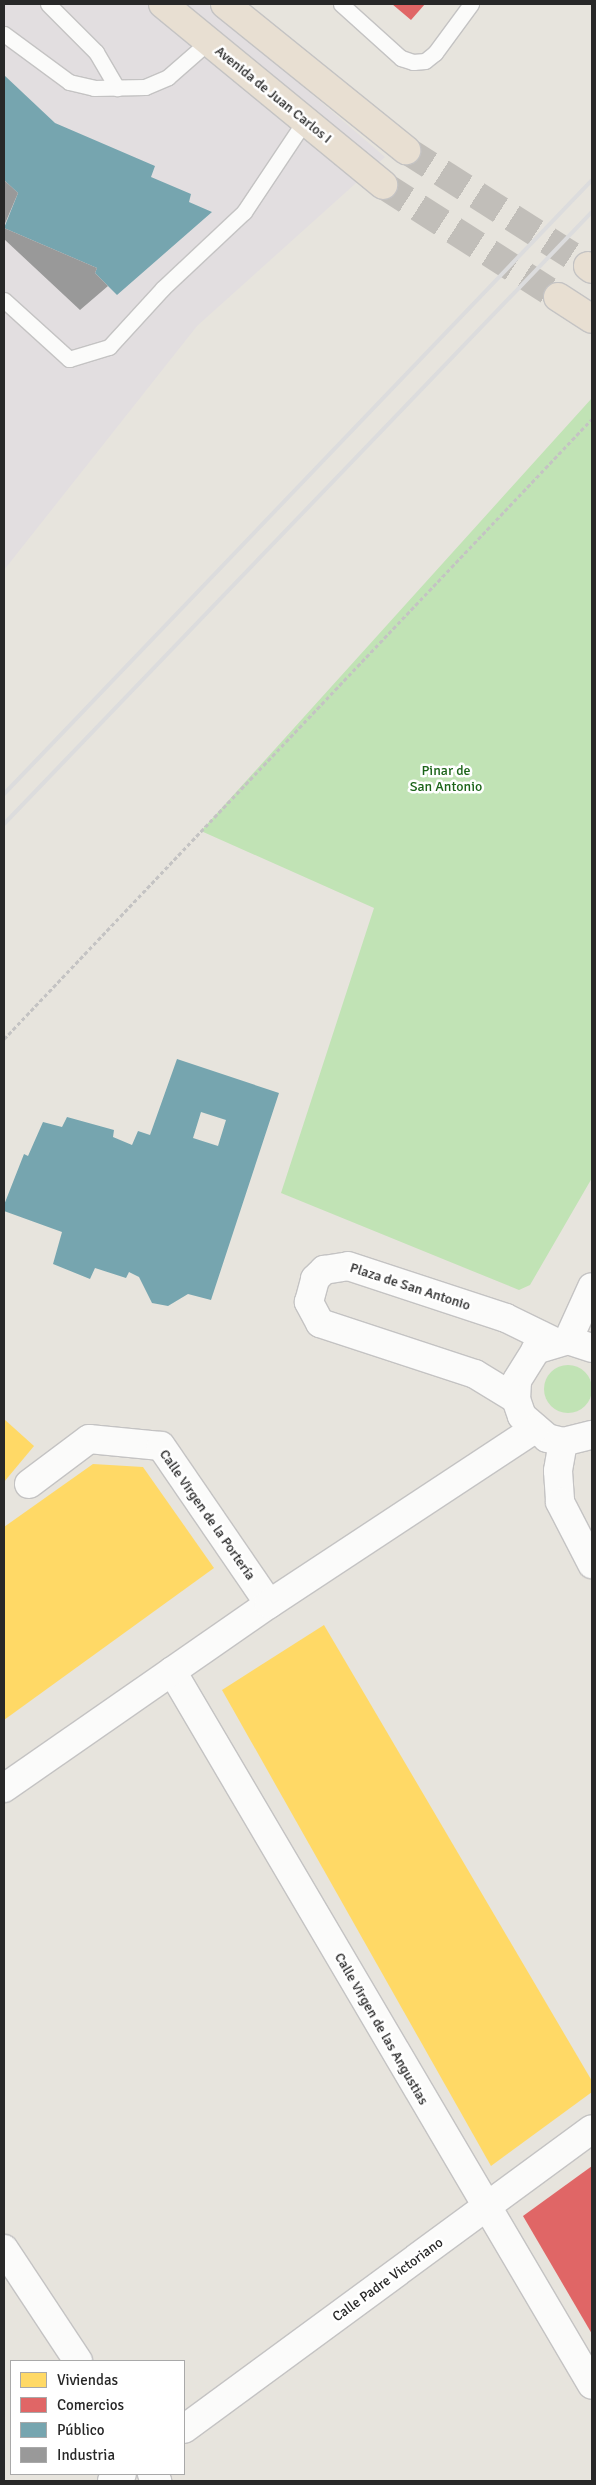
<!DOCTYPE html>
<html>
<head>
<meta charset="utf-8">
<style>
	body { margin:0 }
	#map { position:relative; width:596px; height:2485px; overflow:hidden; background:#e7e4dd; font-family:Signika,sans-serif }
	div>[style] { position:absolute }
	.industrial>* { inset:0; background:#e2dee0 }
	.green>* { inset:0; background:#c1e3b5 }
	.round { border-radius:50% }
	.homes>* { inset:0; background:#ffd966 }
	.shops>* { inset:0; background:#e06666 }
	.public>* { inset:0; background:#76a5af }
	.industry>* { inset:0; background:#999 }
	.highway-tunnel>* { height:28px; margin-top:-14px; transform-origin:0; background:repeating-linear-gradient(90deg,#c1beb9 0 28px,transparent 0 42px) }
	.path>* { height:3px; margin-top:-1.5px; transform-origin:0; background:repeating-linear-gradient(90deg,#c4c3c3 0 4px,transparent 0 6.5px) }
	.roads { filter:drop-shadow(1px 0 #c4c3c3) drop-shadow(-1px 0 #c4c3c3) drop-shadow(0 1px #c4c3c3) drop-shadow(0 -1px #c4c3c3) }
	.lane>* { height:15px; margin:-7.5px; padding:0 7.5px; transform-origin:7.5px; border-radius:7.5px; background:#fbfbfa }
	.street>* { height:28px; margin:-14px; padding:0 14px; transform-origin:14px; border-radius:14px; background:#fbfbfa }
	.secondary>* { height:28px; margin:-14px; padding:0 14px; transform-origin:14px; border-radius:14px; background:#fbfbfa }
	.highway>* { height:28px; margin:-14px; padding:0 14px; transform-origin:14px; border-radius:14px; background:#e8dfd2 }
	.rail>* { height:4px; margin:-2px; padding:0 2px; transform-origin:2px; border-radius:2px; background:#dcdcdd }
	span { translate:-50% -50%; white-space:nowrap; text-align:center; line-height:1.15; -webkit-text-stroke:5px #fff; paint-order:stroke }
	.street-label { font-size:14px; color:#282828 }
	.park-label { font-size:14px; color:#1c6419 }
	.frame { position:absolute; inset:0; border:5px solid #282828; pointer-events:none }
	.legend { position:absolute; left:10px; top:2360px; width:175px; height:115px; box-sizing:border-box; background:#fff; border:1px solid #a9a9a9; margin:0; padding:6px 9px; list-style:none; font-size:15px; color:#282828 }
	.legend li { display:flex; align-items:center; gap:10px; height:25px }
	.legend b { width:25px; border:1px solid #a9a9a9 }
</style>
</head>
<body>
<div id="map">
	<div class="industrial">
		<div style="clip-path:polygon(4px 4px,207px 4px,385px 157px,197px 326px,4px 570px)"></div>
	</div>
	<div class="green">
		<div style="clip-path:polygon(592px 398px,592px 1178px,530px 1285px,519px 1290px,281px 1193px,374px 908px,201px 831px)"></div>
		<div class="round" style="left:544px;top:1365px;width:48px;height:48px"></div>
	</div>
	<div class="homes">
		<div style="clip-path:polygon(4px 1419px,34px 1446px,4px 1482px)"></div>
		<div style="clip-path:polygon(93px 1464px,143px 1467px,214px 1568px,4px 1720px,4px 1527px)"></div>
		<div style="clip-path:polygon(324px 1625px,592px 2081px,592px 2092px,491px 2166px,222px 1690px)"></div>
	</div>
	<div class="shops">
		<div style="clip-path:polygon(392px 4px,425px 4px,411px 20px)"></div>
		<div style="clip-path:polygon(592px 2166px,592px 2334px,523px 2216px)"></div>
	</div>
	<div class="public">
		<div style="clip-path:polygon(4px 75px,55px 123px,155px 166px,151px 177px,191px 194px,189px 202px,212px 212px,117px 295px,95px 273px,97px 268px,4px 228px,18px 193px,4px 180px)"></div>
		<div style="clip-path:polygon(evenodd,177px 1059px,279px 1093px,211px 1300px,188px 1294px,168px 1306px,152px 1303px,139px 1277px,129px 1272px,126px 1278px,95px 1268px,90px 1279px,53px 1264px,62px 1232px,4px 1211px,4px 1205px,24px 1154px,28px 1156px,43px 1122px,62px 1127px,67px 1117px,114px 1130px,113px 1137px,132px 1145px,138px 1131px,150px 1135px,177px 1059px,201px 1112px,226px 1120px,218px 1146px,193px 1138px,201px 1112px)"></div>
	</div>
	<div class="industry">
		<div style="clip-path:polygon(4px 180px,18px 193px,4px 226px)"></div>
		<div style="clip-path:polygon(4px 228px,97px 268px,95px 273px,108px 286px,80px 310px,4px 239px)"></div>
	</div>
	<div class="highway-tunnel">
		<div style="left:406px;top:150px;width:216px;rotate:32.5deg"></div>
		<div style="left:383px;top:185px;width:208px;rotate:32.6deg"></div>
	</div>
	<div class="path">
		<div style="left:4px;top:1039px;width:854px;rotate:-46.52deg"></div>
	</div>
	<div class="roads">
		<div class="lane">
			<div style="left:48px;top:4px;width:68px;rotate:45deg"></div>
			<div style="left:96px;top:52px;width:42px;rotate:59.7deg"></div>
			<div style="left:341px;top:4px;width:81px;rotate:42deg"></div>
			<div style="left:401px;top:58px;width:13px;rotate:18deg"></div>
			<div style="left:413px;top:62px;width:12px;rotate:-5deg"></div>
			<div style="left:425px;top:61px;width:13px;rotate:-39deg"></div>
			<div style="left:435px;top:53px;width:61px;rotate:-53.7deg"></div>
			<div style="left:4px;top:34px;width:81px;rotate:36.4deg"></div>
			<div style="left:69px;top:82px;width:26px;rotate:13deg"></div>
			<div style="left:94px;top:88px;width:51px;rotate:-1.1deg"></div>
			<div style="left:145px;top:87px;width:25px;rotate:-23deg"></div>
			<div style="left:168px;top:77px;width:53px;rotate:-41.2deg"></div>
			<div style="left:4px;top:300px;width:88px;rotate:42.2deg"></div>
			<div style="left:69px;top:359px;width:42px;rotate:-16.7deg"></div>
			<div style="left:109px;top:347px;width:80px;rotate:-47.5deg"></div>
			<div style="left:163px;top:288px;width:111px;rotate:-43.2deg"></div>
			<div style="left:244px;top:212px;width:108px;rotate:-56.3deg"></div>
		</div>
		<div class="street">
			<div style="left:516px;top:1399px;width:48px;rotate:-148.6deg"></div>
			<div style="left:475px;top:1374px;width:163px;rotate:-161.8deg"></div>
			<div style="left:320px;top:1323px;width:24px;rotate:-118deg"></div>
			<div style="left:309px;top:1302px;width:24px;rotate:-75deg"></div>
			<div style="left:315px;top:1279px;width:13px;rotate:-45deg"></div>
			<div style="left:324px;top:1270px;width:24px;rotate:-9deg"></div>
			<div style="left:348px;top:1266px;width:166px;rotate:18.2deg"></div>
			<div style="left:506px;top:1318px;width:52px;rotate:26.1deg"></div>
			<div style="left:29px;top:1484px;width:75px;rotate:-36.9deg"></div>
			<div style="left:89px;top:1439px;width:72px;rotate:5.6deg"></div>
			<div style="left:161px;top:1446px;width:191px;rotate:55.6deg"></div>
			<div style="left:184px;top:2429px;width:506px;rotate:-36.33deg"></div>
			<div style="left:112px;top:2481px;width:12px;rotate:-35deg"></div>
		</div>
		<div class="secondary">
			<div style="left:568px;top:1340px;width:58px;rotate:-65.6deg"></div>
			<div style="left:592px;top:1348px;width:25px;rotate:-162deg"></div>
			<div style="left:568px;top:1340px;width:34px;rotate:163deg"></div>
			<div style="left:536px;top:1350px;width:36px;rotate:122deg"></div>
			<div style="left:517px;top:1381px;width:18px;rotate:93deg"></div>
			<div style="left:516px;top:1399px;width:18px;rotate:71deg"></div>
			<div style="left:522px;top:1416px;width:33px;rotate:41deg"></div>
			<div style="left:547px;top:1438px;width:16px;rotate:14deg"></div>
			<div style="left:563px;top:1442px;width:30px;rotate:-14deg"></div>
			<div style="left:563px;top:1442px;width:29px;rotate:100deg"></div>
			<div style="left:558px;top:1471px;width:31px;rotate:86deg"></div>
			<div style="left:560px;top:1502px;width:70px;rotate:62.7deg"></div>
			<div style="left:172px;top:1671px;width:828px;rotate:59.53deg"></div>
			<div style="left:4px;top:1788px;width:323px;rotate:-34.8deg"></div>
			<div style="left:269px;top:1604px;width:318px;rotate:-33.4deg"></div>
			<div style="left:4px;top:2249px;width:134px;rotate:56.5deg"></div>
			<div style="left:152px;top:2474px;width:9px;rotate:54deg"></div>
		</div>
		<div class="highway">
			<div style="left:163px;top:4px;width:285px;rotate:39.4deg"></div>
			<div style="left:225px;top:4px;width:233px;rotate:38.9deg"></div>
			<div style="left:588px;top:266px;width:5px;rotate:37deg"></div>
			<div style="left:558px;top:297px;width:40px;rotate:32.9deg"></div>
		</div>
	</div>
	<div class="rail">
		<div style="left:4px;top:794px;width:850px;rotate:-46.24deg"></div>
		<div style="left:4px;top:824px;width:849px;rotate:-46.15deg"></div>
	</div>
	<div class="street-label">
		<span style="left:273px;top:95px;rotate:39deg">Avenida de Juan Carlos I</span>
		<span style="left:410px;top:1287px;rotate:18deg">Plaza de San Antonio</span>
		<span style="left:207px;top:1515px;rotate:55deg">Calle Virgen de la Portería</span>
		<span style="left:381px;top:2029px;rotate:60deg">Calle Virgen de las Angustias</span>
		<span style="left:388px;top:2280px;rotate:-36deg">Calle Padre Victoriano</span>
	</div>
	<div class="park-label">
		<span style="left:446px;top:779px">Pinar de<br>San Antonio</span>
	</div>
	<div class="frame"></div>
	<ul class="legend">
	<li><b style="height:14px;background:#ffd966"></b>Viviendas</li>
	<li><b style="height:14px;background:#e06666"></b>Comercios</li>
	<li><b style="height:14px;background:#76a5af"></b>Público</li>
	<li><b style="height:14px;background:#999"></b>Industria</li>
	</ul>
</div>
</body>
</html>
